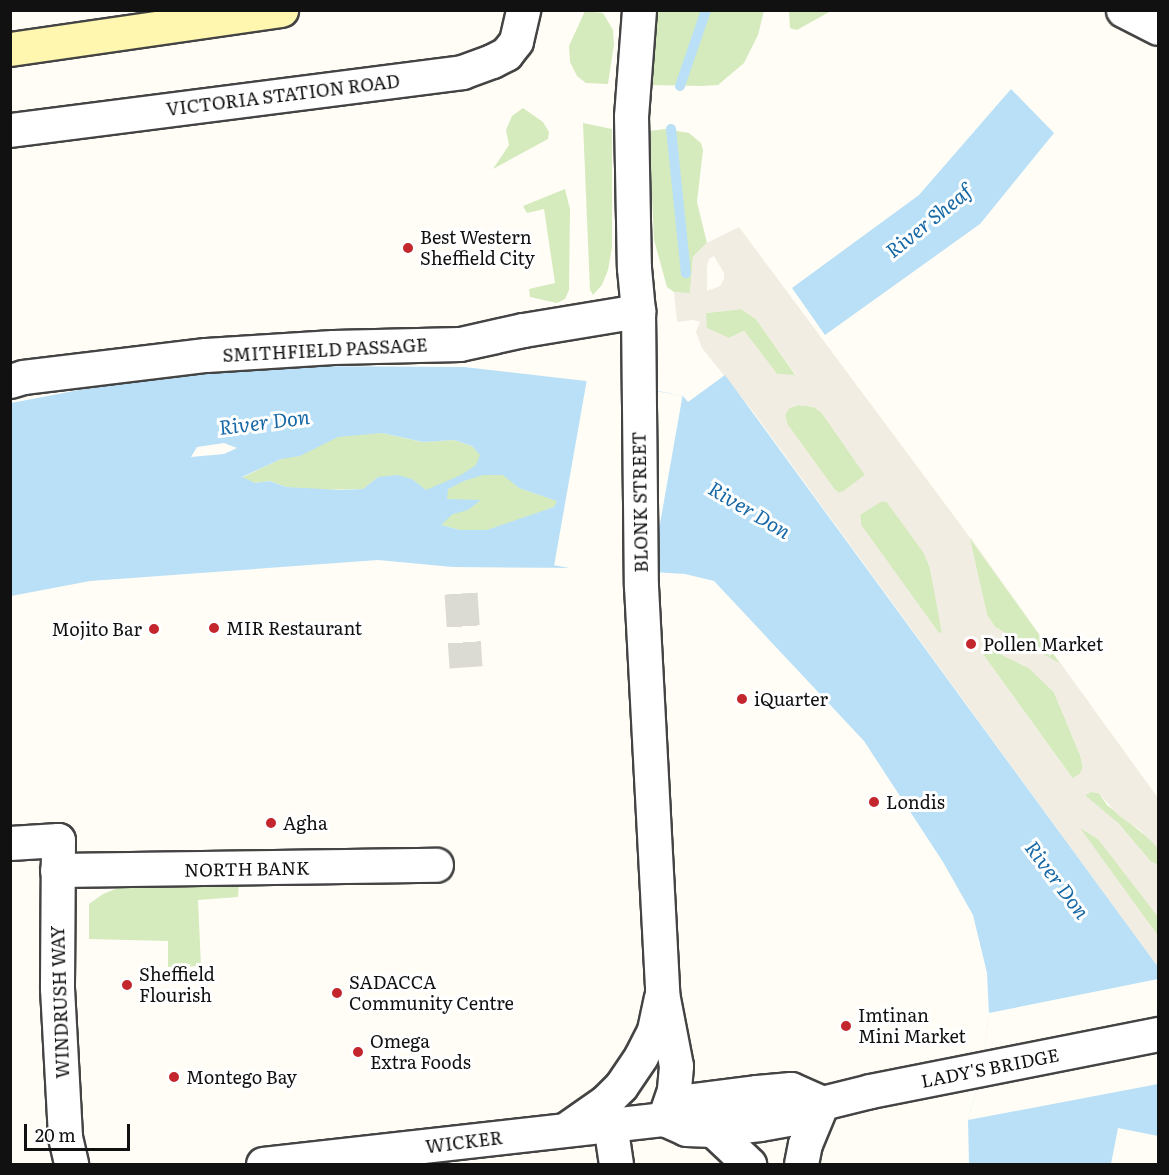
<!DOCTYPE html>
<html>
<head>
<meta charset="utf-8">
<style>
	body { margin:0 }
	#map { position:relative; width:1169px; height:1175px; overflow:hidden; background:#fffdf5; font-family:Literata,serif }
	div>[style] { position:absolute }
	.green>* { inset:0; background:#d5ebbd }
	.plaza>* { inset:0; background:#f1ede2 }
	.water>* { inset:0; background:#b9e0f7 }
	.pier>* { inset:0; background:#fffdf5; transform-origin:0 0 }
	.stream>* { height:10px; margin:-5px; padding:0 5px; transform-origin:5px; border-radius:5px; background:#b9e0f7 }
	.street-tunnel>* { height:33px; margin-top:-16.5px; transform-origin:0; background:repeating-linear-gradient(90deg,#dbdad3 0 33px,transparent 0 49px) }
	.roads { filter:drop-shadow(2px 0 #444) drop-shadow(-2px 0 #444) drop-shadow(0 2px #444) drop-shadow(0 -2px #444) }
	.street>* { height:33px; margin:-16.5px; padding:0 16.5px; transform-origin:16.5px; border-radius:16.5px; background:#fff }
	.secondary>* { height:33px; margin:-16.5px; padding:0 16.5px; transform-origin:16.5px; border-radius:16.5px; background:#fff6b0 }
	.dots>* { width:16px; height:16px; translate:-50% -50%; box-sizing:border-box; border:3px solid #fff; border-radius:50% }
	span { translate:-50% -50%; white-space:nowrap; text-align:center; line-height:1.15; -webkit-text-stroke:6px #fff; paint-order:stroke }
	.street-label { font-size:18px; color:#111 }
	.poi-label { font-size:18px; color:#111 }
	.left { translate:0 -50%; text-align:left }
	.right { translate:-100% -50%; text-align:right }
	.water-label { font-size:20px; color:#1768a6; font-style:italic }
	.frame { position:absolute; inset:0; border:12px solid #111; pointer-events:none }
	.scale { position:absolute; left:24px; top:1124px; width:106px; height:27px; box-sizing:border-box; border:3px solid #111; border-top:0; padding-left:8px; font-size:18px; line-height:21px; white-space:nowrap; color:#111; -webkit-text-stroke:4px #fff; paint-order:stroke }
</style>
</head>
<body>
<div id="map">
	<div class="green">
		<div style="clip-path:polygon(585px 11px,603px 13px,613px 30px,614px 44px,608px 84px,586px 83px,577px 76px,570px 62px,569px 46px)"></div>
		<div style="clip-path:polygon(658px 11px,764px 11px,758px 35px,744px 63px,718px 85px,701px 86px,650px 85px,650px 53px)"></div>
		<div style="clip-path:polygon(789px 11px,789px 10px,831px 11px,797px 30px,790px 28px)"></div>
		<div style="clip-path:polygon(523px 108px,543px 122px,549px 132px,548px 139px,493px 169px,509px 145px,506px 130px,512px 116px)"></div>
		<div style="clip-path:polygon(583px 123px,612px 129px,612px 247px,608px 270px,602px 285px,593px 295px,590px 290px)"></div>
		<div style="clip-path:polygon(665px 129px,689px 133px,701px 143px,703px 150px,697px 202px,707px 243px,693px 257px,690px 294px,674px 292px,667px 287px,654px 240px,649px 131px)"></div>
		<div style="clip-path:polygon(565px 189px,570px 209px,569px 290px,565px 299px,557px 303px,530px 297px,529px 289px,555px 283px,544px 209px,527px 213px,523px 206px)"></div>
		<div style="clip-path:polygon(741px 309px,756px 319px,796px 376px,777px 374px,744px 331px,729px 338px,706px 328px,706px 313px)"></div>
		<div style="clip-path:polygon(798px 405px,814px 407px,822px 413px,865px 475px,844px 491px,839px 493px,835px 490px,787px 424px,785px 415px,789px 408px)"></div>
		<div style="clip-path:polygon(382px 433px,422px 442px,454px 440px,472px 446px,519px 488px,558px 501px,554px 507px,505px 525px,487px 530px,460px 530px,440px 525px,446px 499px,426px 491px,412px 479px,378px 477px,363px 489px,312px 490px,286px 487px,270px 481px,255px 483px,241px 478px,281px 459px,308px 434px)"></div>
		<div style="clip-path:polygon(882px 501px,887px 502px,924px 553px,930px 568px,943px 634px,938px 632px,861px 525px,860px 514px)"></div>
		<div style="clip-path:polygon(969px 537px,1062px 666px,995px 627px,987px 615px)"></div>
		<div style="clip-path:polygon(992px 650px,1029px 668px,1054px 692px,1080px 755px,1083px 767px,1080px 774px,1073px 779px,982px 653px)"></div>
		<div style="clip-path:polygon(1091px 792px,1099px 793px,1107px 805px,1151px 840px,1158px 848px,1158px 865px,1151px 862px,1118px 823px,1088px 800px,1085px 795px)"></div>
		<div style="clip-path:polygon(1078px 826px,1098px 839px,1144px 895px,1158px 917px,1158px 936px)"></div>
		<div style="clip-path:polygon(239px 883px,238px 897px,198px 900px,201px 966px,168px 967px,168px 941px,89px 939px,89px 904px,103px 894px,128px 884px)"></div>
	</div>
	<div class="plaza">
		<div style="clip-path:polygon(evenodd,739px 227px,960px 524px,1158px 798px,1158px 848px,1140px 830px,1118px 815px,1099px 793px,1091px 792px,1085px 795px,1118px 823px,1151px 862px,1158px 865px,1158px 917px,1098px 839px,1080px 828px,1158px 936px,1158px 967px,754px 413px,702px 348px,696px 332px,700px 322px,693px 320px,677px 322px,674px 292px,690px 293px,693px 257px,707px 243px,739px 227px,714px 256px,724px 273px,724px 279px,720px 286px,707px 291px,707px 267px,709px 259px,714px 256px,739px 227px,741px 309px,756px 319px,796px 375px,777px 374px,744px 331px,729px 338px,707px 328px,706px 313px,741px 309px,739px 227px,798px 405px,814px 407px,822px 413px,865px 475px,844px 491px,839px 493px,835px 490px,787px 424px,785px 415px,789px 408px,798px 405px,739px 227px,882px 501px,887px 502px,924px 553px,930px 568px,942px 634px,938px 632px,861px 525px,860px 515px,882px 501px,739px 227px,970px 538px,971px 538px,1061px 664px,995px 627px,987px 615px,970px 538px,739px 227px,992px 650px,1029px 668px,1054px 692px,1080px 755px,1083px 766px,1080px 774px,1072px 778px,982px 653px,992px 650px)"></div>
	</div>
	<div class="water">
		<div style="clip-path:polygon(1011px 89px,1054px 133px,980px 224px,825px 335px,792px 288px,919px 195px)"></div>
		<div style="clip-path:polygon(evenodd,276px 366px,464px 367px,638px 387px,683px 396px,688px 402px,725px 375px,1158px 967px,1158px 1136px,1118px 1128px,1111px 1164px,969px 1164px,968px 1120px,982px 1070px,989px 1014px,987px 973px,973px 915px,943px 862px,864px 741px,714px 581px,685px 574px,587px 568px,453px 567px,378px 560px,90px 581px,11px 596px,11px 403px,121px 382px,276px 366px,382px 433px,423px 442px,454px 440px,472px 446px,480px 455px,476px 465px,461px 475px,426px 490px,412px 479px,397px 475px,378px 477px,363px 489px,340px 490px,286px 487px,270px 481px,255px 483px,242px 477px,281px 459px,300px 456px,338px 437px,382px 433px,276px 366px,224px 443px,237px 448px,224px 454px,191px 457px,197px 447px,224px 443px,276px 366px,483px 475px,503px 475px,519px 488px,557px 501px,554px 507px,487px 530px,460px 530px,441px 525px,453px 514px,468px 510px,481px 500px,447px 499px,448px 489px,464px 481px,483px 475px)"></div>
	</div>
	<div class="pier">
		<div style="left:587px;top:379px;width:97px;height:189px;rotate:10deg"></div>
		<div style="clip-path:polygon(1158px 979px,1158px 1084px,968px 1120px,982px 1070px,989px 1013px)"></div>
	</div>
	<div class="stream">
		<div style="left:680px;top:86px;width:80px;rotate:-71.1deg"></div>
		<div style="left:671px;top:129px;width:145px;rotate:84.1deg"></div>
	</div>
	<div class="street-tunnel">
		<div style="left:461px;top:593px;width:74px;rotate:86.1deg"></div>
	</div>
	<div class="roads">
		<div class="street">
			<div style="left:639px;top:10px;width:106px;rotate:94.3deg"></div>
			<div style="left:631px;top:116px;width:152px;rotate:88.9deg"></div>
			<div style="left:634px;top:268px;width:43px;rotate:84.7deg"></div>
			<div style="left:638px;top:311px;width:275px;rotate:89.4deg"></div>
			<div style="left:641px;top:586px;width:408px;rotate:87deg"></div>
			<div style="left:662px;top:993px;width:74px;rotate:79.1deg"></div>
			<div style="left:676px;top:1066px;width:24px;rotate:95deg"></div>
			<div style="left:674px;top:1090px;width:31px;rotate:109deg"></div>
			<div style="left:1123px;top:10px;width:39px;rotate:27deg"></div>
			<div style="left:10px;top:130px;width:456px;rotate:-7.3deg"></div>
			<div style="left:462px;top:72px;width:32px;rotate:-20deg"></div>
			<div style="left:492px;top:61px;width:16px;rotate:-27deg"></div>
			<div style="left:506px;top:54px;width:16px;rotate:-52deg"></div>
			<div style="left:516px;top:41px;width:32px;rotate:-77deg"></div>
			<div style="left:10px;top:381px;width:14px;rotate:-17deg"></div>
			<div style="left:23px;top:377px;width:184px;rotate:-6.9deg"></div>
			<div style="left:206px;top:355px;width:127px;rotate:-3.6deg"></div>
			<div style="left:333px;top:347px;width:127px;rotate:-1.4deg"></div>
			<div style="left:460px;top:344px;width:65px;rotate:-12.5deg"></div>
			<div style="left:523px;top:330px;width:117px;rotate:-9.4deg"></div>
			<div style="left:10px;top:843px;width:48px;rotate:-3.6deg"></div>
			<div style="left:58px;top:840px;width:148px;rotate:90.4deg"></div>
			<div style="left:57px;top:988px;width:149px;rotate:86.9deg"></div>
			<div style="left:65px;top:1137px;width:28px;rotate:77deg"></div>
			<div style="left:57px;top:870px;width:379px;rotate:-0.8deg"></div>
			<div style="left:664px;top:1119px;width:28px;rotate:-41deg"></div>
			<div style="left:685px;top:1101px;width:73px;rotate:-7.1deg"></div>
			<div style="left:757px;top:1092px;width:34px;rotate:-5deg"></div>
			<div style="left:791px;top:1089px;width:34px;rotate:24deg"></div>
			<div style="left:610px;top:1124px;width:40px;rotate:81.5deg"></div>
			<div style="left:569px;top:1127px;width:45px;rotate:-35.1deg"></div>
			<div style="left:606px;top:1101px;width:21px;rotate:-45deg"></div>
			<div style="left:621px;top:1086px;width:36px;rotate:-56deg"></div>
			<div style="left:641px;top:1056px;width:29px;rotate:-63deg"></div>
			<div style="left:654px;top:1030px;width:33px;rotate:-78deg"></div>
			<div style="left:713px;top:1130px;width:50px;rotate:43.4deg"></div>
			<div style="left:263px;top:1164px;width:404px;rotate:-6.4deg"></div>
			<div style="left:664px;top:1119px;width:24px;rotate:24deg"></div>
			<div style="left:686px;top:1129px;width:27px;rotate:2deg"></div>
			<div style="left:713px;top:1130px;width:47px;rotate:-7.3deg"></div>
			<div style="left:760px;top:1124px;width:27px;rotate:-10deg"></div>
			<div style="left:787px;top:1119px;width:38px;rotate:-25deg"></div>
			<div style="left:822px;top:1103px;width:49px;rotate:-14deg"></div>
			<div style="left:870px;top:1091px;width:294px;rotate:-11.2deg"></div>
			<div style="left:801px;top:1164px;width:20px;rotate:-79deg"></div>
			<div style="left:805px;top:1144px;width:44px;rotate:-67.5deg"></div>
		</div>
		<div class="secondary">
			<div style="left:10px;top:49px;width:274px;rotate:-8.2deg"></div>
		</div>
	</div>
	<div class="dots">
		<div style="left:408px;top:248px;background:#c4262e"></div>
		<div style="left:214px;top:628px;background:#c4262e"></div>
		<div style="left:154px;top:629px;background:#c4262e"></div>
		<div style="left:971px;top:644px;background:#c4262e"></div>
		<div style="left:742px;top:699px;background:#c4262e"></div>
		<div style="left:874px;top:802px;background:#c4262e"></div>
		<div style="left:271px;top:823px;background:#c4262e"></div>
		<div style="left:127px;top:985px;background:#c4262e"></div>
		<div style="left:337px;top:993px;background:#c4262e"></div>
		<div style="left:846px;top:1026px;background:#c4262e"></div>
		<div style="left:358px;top:1052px;background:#c4262e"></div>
		<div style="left:174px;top:1077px;background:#c4262e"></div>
	</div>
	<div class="street-label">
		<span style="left:283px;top:95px;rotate:-7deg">VICTORIA STATION ROAD</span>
		<span style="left:325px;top:350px;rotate:-3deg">SMITHFIELD PASSAGE</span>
		<span style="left:640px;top:502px;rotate:-91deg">BLONK STREET</span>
		<span style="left:247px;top:869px;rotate:-1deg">NORTH BANK</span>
		<span style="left:60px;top:1002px;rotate:-92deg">WINDRUSH WAY</span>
		<span style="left:990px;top:1068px;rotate:-11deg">LADY'S BRIDGE</span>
		<span style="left:464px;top:1142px;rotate:-7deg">WICKER</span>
	</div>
	<div class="poi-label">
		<span class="left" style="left:420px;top:248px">Best Western<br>Sheffield City</span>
		<span class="left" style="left:226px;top:628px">MIR Restaurant</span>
		<span class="right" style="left:142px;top:629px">Mojito Bar</span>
		<span class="left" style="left:983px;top:644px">Pollen Market</span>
		<span class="left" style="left:754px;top:699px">iQuarter</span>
		<span class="left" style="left:886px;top:802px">Londis</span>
		<span class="left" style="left:283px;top:823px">Agha</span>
		<span class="left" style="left:139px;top:985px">Sheffield<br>Flourish</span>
		<span class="left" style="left:349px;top:993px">SADACCA<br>Community Centre</span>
		<span class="left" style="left:858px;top:1026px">Imtinan<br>Mini Market</span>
		<span class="left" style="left:370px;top:1052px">Omega<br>Extra Foods</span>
		<span class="left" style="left:186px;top:1077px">Montego Bay</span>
	</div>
	<div class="water-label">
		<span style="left:928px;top:220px;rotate:-39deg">River Sheaf</span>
		<span style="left:264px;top:421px;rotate:-7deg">River Don</span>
		<span style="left:750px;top:509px;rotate:31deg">River Don</span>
		<span style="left:1058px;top:879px;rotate:53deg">River Don</span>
	</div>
	<div class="frame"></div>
	<div class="scale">20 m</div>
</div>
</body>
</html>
